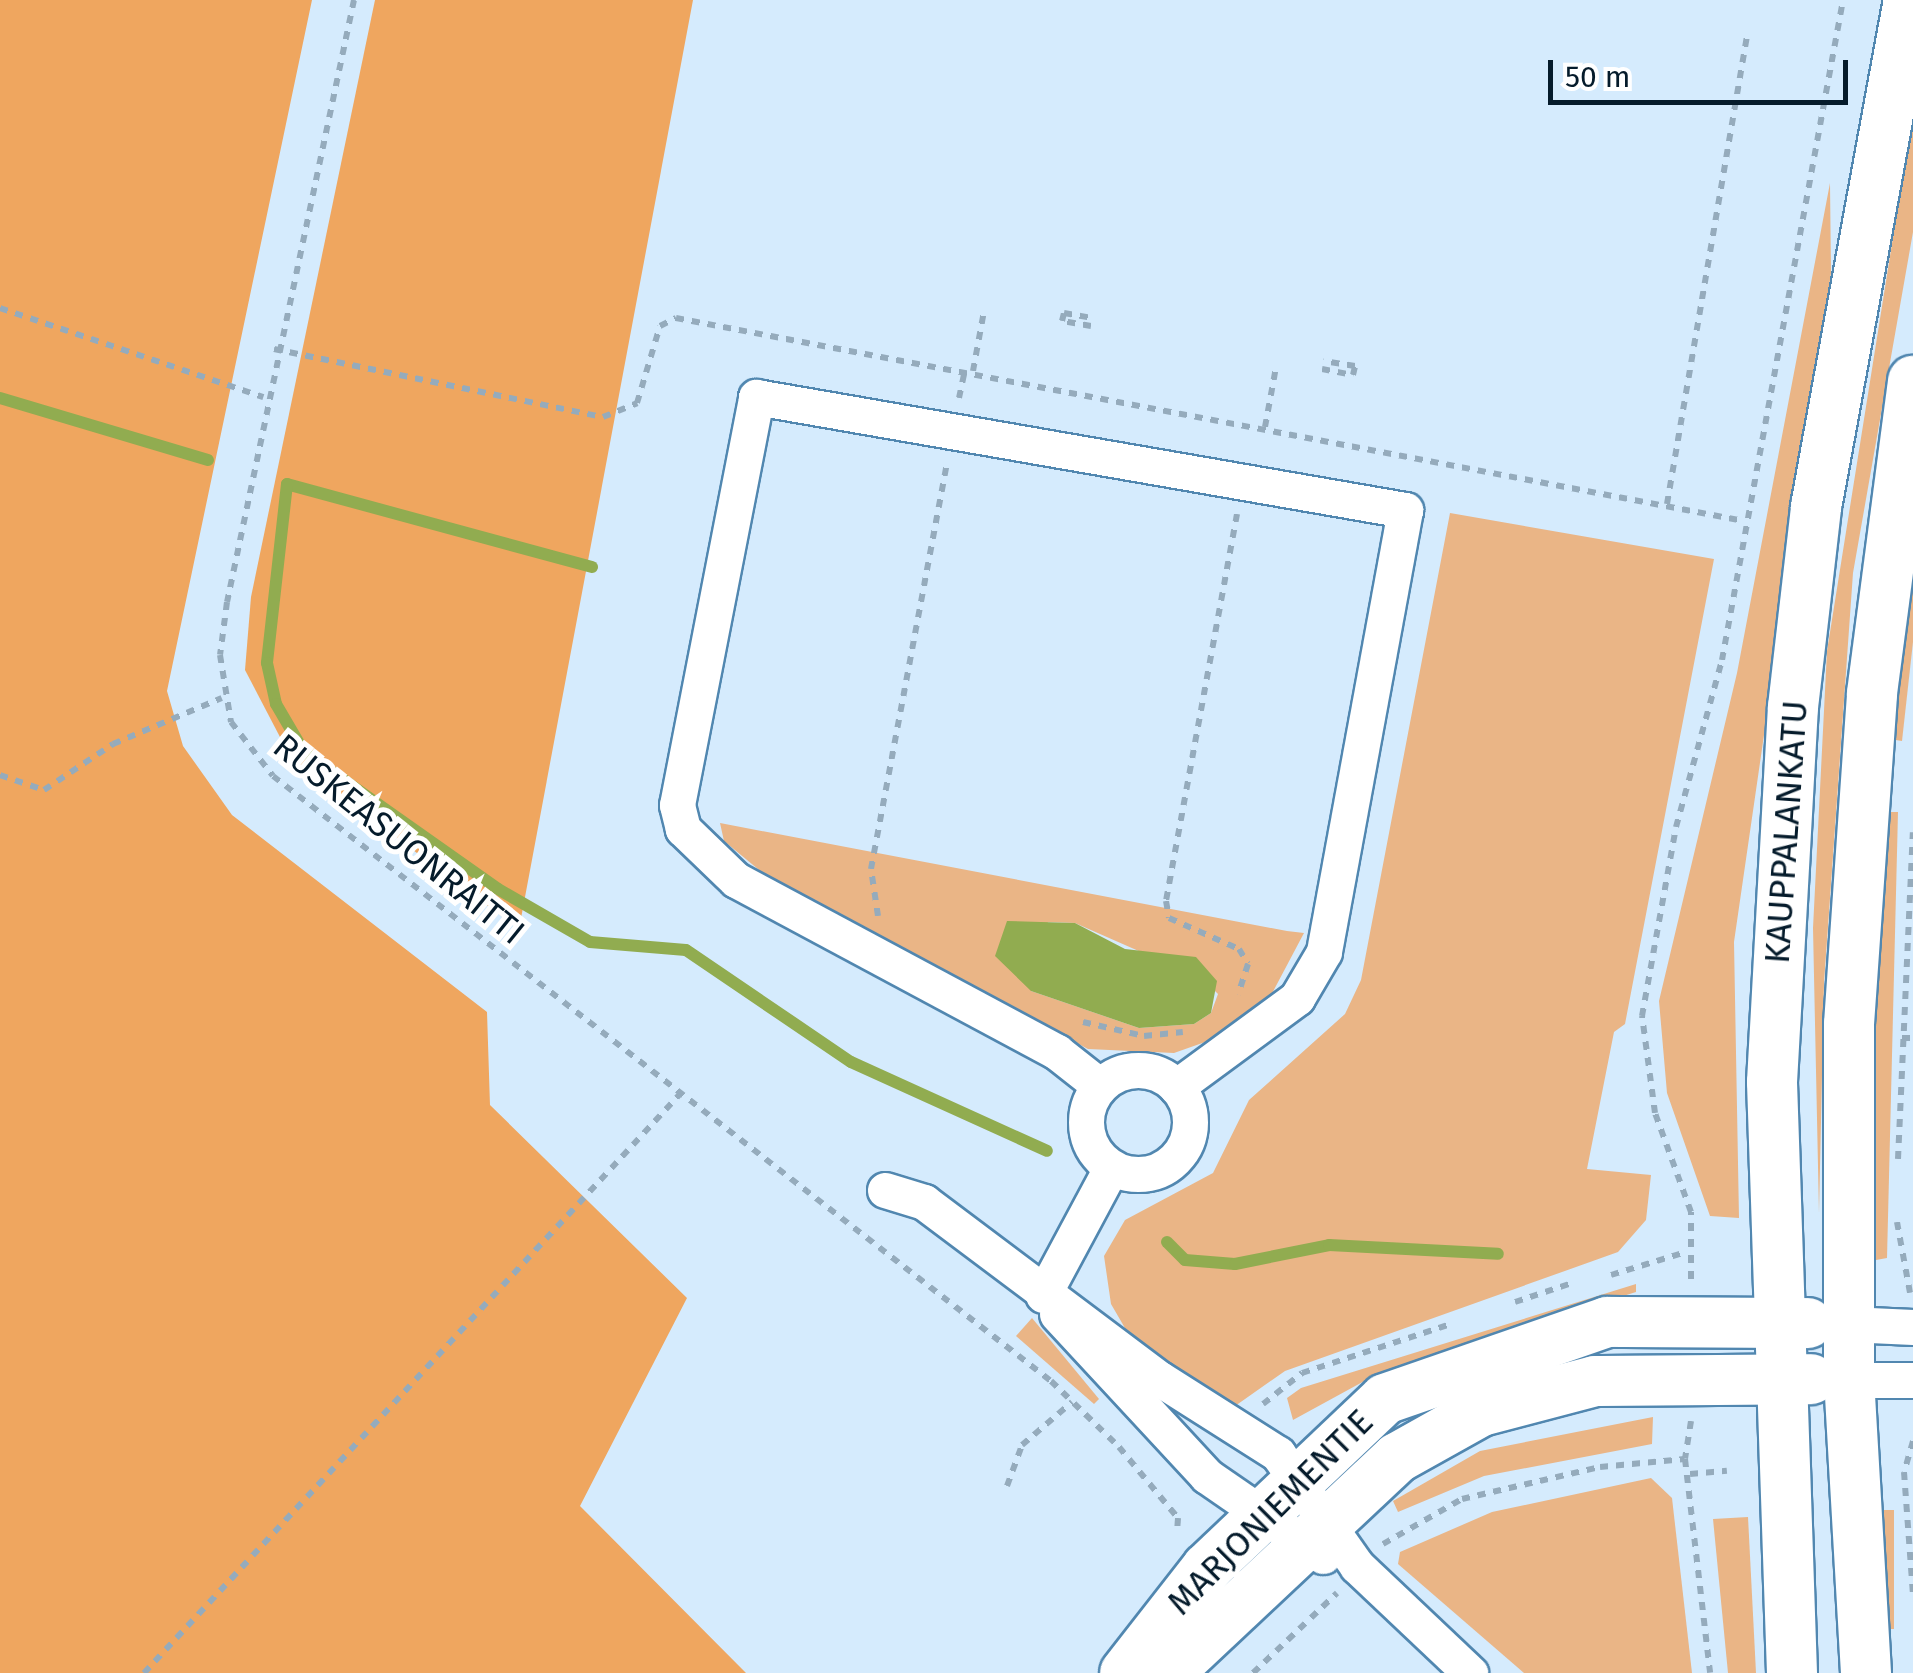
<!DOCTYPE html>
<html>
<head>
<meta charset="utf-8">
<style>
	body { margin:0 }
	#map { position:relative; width:1913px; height:1673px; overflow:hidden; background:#d5ebfd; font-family:"Fira Sans",sans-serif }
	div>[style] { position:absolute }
	.green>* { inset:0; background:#eab586; transform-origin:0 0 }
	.forest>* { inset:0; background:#efa65f }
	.water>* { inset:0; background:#91ac50 }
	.stream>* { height:12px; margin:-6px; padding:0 6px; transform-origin:6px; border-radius:6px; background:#91ac50 }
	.path>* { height:6px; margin-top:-3px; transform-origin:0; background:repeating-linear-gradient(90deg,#95abbc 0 8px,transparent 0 16px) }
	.roads { filter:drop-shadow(2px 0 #5187b0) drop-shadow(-2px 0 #5187b0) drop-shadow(0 2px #5187b0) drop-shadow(0 -2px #5187b0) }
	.street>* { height:35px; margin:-17.5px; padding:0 17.5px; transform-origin:17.5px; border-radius:17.5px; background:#fff }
	.street>.ring { margin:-17.5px; padding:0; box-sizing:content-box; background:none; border:35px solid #fff; border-radius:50% }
	.secondary>* { height:50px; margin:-25px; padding:0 25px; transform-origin:25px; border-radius:25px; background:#fff }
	span { translate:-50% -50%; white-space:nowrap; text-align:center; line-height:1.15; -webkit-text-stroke:10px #fff; paint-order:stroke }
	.street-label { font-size:35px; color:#051b2b }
	.scale { position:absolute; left:1548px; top:60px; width:300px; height:45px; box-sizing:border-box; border:5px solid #051b2b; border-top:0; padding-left:12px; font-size:30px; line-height:35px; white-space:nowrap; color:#051b2b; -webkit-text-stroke:8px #fff; paint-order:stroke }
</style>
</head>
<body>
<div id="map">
	<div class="green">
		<div style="clip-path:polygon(1913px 112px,1913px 232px,1853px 573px,1824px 983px,1819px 1214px,1813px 928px,1827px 651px)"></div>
		<div style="clip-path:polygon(1830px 183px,1831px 273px,1734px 942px,1739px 1218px,1710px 1216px,1667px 1093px,1659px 1001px,1737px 673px)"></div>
		<div style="clip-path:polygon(1450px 513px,1714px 559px,1625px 1024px,1614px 1032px,1587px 1169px,1651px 1175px,1646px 1220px,1618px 1252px,1285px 1371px,1228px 1411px,1129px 1335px,1111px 1304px,1104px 1256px,1125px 1220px,1213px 1173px,1249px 1100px,1345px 1014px,1361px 980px)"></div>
		<div style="clip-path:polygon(1913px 549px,1913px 642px,1902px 741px,1889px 739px)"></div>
		<div style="clip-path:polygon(1886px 812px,1898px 812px,1887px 1258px,1876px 1260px,1865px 1227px)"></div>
		<div style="clip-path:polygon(evenodd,720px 823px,1287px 931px,1304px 933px,1268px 1001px,1208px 1041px,1174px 1053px,1088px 1049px,764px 874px,724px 841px,720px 823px,1048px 922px,1075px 923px,1150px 956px,1180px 956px,1218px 994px,1211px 1013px,1194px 1024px,1139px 1028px,1031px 991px,1048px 922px)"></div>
		<div style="clip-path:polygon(1636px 1284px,1636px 1292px,1379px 1373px,1293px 1420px,1287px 1398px,1301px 1388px)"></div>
		<div style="clip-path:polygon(1032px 1318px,1099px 1399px,1094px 1404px,1016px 1336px)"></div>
		<div style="clip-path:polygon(1653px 1417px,1652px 1444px,1484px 1476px,1398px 1512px,1393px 1501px,1480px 1451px)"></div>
		<div style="clip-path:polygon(1651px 1478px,1672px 1498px,1692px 1673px,1524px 1673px,1398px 1564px,1400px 1552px,1492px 1512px)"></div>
		<div style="left:1880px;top:1510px;width:14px;height:119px"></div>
		<div style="clip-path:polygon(1748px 1517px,1756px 1673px,1728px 1673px,1713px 1519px)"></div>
	</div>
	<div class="forest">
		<div style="clip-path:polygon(0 0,312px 0,167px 691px,183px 746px,232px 815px,487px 1012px,490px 1105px,687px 1298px,580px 1506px,746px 1673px,0 1673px)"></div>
		<div style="clip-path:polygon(375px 0,693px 0,519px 929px,292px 760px,245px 670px,251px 597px)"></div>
	</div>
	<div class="water">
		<div style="clip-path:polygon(1007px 921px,1075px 923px,1125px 949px,1196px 957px,1217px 981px,1211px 1013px,1194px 1024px,1139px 1028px,1031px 991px,995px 956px)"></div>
	</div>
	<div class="stream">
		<div style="left:0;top:398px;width:217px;rotate:16.6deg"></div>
		<div style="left:592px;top:567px;width:316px;rotate:-164.8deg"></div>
		<div style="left:287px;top:484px;width:180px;rotate:96.4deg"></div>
		<div style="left:267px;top:663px;width:42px;rotate:77.6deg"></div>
		<div style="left:276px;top:704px;width:56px;rotate:59.7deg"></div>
		<div style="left:304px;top:752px;width:237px;rotate:35.2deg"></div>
		<div style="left:498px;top:889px;width:106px;rotate:29.9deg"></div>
		<div style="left:590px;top:942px;width:96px;rotate:4.8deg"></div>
		<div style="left:686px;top:950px;width:199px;rotate:34.2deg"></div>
		<div style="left:851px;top:1062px;width:215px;rotate:24.4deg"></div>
		<div style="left:1167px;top:1242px;width:25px;rotate:45deg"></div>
		<div style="left:1185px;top:1260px;width:50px;rotate:4.6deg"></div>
		<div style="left:1235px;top:1264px;width:96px;rotate:-11.4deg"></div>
		<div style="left:1329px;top:1245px;width:169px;rotate:3deg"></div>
	</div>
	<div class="path">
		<div style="left:354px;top:0;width:615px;rotate:101.91deg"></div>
		<div style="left:227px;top:602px;width:53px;rotate:97.5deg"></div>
		<div style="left:220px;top:655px;width:68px;rotate:80.7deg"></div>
		<div style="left:231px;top:722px;width:68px;rotate:52.1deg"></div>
		<div style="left:273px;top:776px;width:986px;rotate:37.87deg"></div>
		<div style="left:1051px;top:1381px;width:95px;rotate:44.1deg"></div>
		<div style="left:1119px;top:1447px;width:92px;rotate:50.3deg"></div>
		<div style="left:1178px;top:1518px;width:15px;rotate:94deg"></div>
		<div style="left:0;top:308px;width:278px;rotate:18.7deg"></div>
		<div style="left:1091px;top:326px;width:29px;rotate:-170deg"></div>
		<div style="left:1062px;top:321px;width:8px;rotate:-76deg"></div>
		<div style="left:1064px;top:313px;width:28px;rotate:10deg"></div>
		<div style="left:274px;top:349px;width:336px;rotate:11.7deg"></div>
		<div style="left:603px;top:417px;width:37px;rotate:-22deg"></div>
		<div style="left:637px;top:403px;width:80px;rotate:-73.4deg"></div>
		<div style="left:660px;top:326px;width:18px;rotate:-27deg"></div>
		<div style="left:676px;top:318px;width:1087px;rotate:10.76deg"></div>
		<div style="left:1322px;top:369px;width:32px;rotate:11deg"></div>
		<div style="left:1353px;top:375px;width:9px;rotate:-77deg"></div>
		<div style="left:1355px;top:366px;width:32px;rotate:-171deg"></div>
		<div style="left:973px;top:371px;width:61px;rotate:-79.6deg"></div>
		<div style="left:959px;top:398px;width:29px;rotate:-78deg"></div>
		<div style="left:1265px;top:427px;width:61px;rotate:-79.6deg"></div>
		<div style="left:1667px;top:504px;width:479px;rotate:-80.3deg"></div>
		<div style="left:1237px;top:514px;width:393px;rotate:100.4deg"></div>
		<div style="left:1166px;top:901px;width:17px;rotate:80deg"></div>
		<div style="left:1169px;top:918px;width:77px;rotate:23.9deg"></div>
		<div style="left:1239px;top:949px;width:17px;rotate:59deg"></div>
		<div style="left:1248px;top:964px;width:32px;rotate:108deg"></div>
		<div style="left:0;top:775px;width:46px;rotate:18.8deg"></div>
		<div style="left:44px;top:790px;width:83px;rotate:-33.7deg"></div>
		<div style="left:113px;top:744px;width:118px;rotate:-22.9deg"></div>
		<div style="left:878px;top:916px;width:48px;rotate:-98.5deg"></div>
		<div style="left:871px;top:869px;width:409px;rotate:-79.4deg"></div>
		<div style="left:1083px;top:1022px;width:63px;rotate:12.9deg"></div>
		<div style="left:1144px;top:1036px;width:39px;rotate:-6deg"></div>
		<div style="left:1902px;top:1038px;width:11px"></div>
		<div style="left:1898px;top:1159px;width:327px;rotate:-87.4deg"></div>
		<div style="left:1897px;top:1222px;width:72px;rotate:79.6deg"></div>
		<div style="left:1611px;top:1275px;width:78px;rotate:-17deg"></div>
		<div style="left:1691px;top:1279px;width:67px;rotate:-90deg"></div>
		<div style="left:1691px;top:1212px;width:105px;rotate:-110deg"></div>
		<div style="left:1655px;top:1113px;width:98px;rotate:-97.6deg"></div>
		<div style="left:1642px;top:1016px;width:192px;rotate:-79.8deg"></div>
		<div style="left:1676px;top:827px;width:173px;rotate:-74.6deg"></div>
		<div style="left:1722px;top:660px;width:671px;rotate:-79.61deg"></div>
		<div style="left:1515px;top:1302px;width:57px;rotate:-18.4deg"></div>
		<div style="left:1263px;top:1404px;width:50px;rotate:-38.5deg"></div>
		<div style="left:1302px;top:1373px;width:157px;rotate:-18.2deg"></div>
		<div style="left:1691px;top:1421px;width:38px;rotate:99deg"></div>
		<div style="left:1685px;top:1459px;width:215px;rotate:83.3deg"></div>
		<div style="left:1913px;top:1441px;width:32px;rotate:106deg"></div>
		<div style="left:1904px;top:1472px;width:123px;rotate:85.8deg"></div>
		<div style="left:1690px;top:1474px;width:37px;rotate:-5deg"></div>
		<div style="left:1007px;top:1486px;width:44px;rotate:-69.9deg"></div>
		<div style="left:1022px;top:1445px;width:66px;rotate:-40.7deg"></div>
		<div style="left:1383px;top:1544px;width:91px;rotate:-29.7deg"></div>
		<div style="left:1462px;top:1499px;width:142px;rotate:-13.1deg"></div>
		<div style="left:1600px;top:1467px;width:85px;rotate:-5.4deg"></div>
		<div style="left:144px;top:1673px;width:788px;rotate:-47.21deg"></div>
		<div style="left:1253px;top:1673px;width:116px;rotate:-43.6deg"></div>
	</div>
	<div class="roads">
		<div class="street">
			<div class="ring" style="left:1086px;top:1070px;width:69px;height:69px"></div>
			<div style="left:1100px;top:1086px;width:55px;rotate:-141.7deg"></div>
			<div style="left:1057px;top:1052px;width:364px;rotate:-151.8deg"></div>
			<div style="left:736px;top:880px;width:74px;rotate:-136.1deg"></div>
			<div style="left:683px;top:829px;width:25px;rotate:-104deg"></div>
			<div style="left:677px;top:805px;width:416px;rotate:-79deg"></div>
			<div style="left:756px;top:397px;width:659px;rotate:9.88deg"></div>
			<div style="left:1405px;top:510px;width:449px;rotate:100.4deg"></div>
			<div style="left:1324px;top:952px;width:53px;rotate:120.4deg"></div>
			<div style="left:1297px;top:998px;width:150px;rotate:143.7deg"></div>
			<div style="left:885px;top:1190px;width:41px;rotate:17.1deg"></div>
			<div style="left:924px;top:1202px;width:295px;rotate:36.9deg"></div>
			<div style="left:1160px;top:1379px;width:140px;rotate:32.4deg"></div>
			<div style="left:1278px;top:1454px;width:137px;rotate:54.8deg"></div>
			<div style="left:1357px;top:1566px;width:156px;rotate:43.4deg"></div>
			<div style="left:1043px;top:1295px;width:144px;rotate:-61.8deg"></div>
			<div style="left:1057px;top:1314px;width:221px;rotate:47.2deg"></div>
			<div style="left:1207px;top:1476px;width:141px;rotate:34.6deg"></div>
			<div style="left:1848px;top:1324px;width:65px;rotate:2.6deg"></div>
			<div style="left:1849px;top:1380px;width:64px"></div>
		</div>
		<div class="secondary">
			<div style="left:1125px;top:1673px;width:133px;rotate:-52deg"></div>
			<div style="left:1207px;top:1568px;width:245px;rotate:-43.5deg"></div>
			<div style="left:1385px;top:1399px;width:235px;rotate:-19.1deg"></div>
			<div style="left:1607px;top:1322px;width:201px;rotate:0.3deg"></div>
			<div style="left:1168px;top:1673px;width:314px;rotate:-43.2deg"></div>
			<div style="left:1397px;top:1458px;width:96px;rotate:-29.2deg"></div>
			<div style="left:1481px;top:1411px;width:118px;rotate:-14.7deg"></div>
			<div style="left:1595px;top:1381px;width:216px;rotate:-0.5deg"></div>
			<div style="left:1792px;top:1673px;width:591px;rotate:-91.94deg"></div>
			<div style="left:1772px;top:1082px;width:376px;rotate:-86.8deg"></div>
			<div style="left:1793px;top:707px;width:201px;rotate:-83.4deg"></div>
			<div style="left:1816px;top:507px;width:515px;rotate:-79.61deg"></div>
			<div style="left:1866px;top:1673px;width:293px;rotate:-93.3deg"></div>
			<div style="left:1849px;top:1380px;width:356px;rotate:-90deg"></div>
			<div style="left:1849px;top:1024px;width:332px;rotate:-86deg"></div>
			<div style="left:1872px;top:693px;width:315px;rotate:-82.5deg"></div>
		</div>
	</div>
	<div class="street-label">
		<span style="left:1786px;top:832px;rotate:-86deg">KAUPPALANKATU</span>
		<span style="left:399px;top:839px;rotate:39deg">RUSKEASUONRAITTI</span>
		<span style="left:1270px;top:1512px;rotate:-45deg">MARJONIEMENTIE</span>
	</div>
	<div class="scale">50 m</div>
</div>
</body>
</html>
